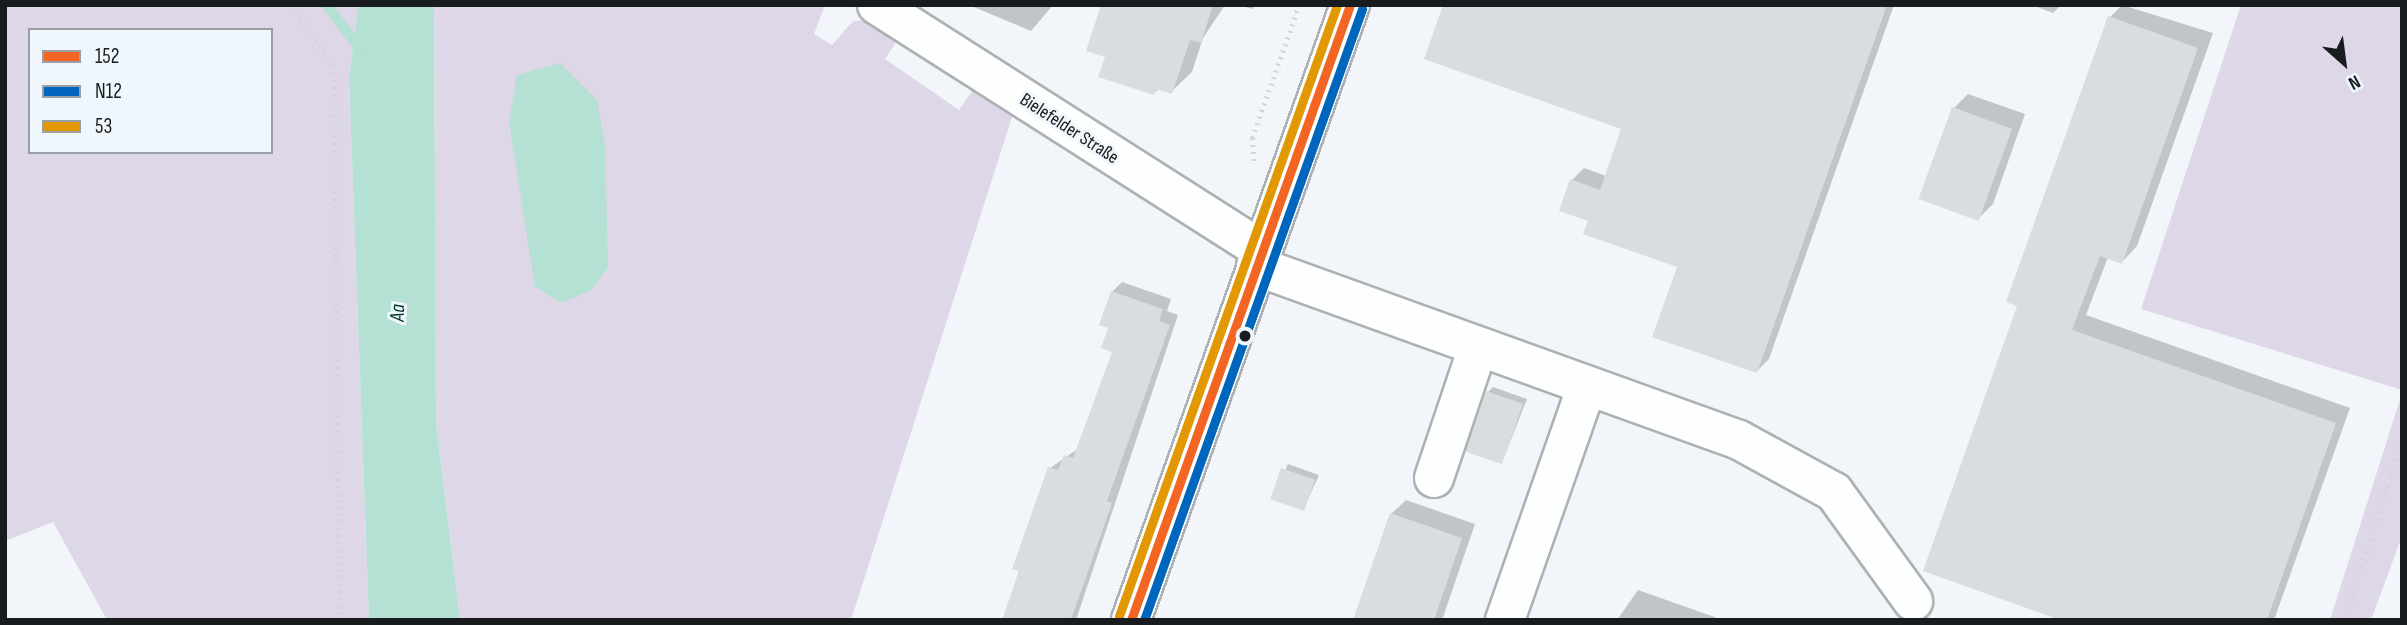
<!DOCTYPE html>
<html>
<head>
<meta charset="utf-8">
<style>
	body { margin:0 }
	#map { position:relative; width:2407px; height:625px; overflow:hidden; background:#f2f6fa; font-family:"Sofia Sans Condensed",sans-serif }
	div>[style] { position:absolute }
	.green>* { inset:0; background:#ded7e8 }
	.water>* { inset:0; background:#b5e0d4 }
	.shadow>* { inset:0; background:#0003 }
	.stream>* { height:10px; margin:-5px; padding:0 5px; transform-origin:5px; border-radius:5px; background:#b5e0d4 }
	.building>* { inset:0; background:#d9dddf; transform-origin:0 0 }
	.path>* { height:4.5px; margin-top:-2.25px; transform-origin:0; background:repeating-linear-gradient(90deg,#d3d5d6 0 2px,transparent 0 7px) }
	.roads { filter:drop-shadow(2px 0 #aeb1b4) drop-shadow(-2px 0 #aeb1b4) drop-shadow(0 2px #aeb1b4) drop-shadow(0 -2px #aeb1b4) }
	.minor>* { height:38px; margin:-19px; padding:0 19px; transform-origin:19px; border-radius:19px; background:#fdfefe }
	.bus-1>* { height:9px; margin:-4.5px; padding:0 4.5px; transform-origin:4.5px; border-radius:4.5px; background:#f26522 }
	.bus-2>* { height:9px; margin:-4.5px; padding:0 4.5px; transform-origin:4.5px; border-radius:4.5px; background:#0065bd }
	.bus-3>* { height:9px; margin:-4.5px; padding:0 4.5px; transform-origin:4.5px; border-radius:4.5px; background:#e19803 }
	.dots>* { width:19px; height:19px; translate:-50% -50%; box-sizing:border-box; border:4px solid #eff7fd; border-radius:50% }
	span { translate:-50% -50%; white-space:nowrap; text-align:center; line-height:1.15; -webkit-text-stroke:6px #eff7fd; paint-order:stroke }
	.street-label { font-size:19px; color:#191c1e }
	.water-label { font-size:21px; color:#02392d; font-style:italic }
	.frame { position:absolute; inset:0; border:7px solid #191c1e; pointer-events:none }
	.legend { position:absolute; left:28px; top:28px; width:245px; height:126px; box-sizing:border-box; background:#eff7fd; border:2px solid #999fa4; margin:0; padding:9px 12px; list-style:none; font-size:21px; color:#191c1e }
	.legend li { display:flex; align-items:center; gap:14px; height:35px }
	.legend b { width:35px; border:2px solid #999fa4 }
	.north { position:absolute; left:2309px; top:28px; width:70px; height:70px; -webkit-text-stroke:5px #eff7fd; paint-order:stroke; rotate:152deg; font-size:19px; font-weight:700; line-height:28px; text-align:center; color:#191c1e }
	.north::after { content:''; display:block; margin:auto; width:24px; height:32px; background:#191c1e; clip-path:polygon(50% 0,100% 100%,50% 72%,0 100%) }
</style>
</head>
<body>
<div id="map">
	<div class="green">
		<div style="clip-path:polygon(evenodd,5px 5px,358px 5px,349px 77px,369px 620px,107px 620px,53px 522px,5px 541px,5px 5px,30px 30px,271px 30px,271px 152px,30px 152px,30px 30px)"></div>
		<div style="clip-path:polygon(434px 5px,825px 5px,814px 34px,832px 45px,853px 21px,873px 20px,898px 39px,885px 59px,959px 110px,973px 90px,1012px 117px,851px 620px,460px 620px,436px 423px)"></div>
		<div style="clip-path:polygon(2241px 5px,2402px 5px,2402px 390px,2141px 309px)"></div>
		<div style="clip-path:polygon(2402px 393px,2402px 536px,2371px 620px,2330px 620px)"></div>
	</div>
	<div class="water">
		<div style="clip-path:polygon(358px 5px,434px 5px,436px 423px,460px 620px,369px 620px,349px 77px)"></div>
		<div style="clip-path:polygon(560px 63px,597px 100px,605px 144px,608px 268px,591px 290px,562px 303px,535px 287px,509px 122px,517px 75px)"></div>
	</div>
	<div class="shadow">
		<div style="clip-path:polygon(969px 5px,1053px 5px,1031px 31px)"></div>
		<div style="clip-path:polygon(1103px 5px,1225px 5px,1203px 38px,1192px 72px,1171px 92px,1159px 88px,1154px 93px,1107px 55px)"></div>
		<div style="clip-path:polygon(1239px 5px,1256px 5px,1252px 9px)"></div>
		<div style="clip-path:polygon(1445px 5px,1894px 5px,1769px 359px,1757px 371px,1679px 266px,1590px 219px,1572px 180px,1584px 168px,1606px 176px,1623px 128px)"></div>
		<div style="clip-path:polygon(2032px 5px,2061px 5px,2053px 13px)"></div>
		<div style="clip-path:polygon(2122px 5px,2213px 33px,2137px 246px,2122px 262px,2108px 257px,2086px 315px,2350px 408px,2274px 620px,2065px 620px,2019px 305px,2110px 17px)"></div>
		<div style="clip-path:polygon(1968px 94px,2025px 114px,1993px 204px,1978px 219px,1954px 108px)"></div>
		<div style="clip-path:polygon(1122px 282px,1171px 299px,1167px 311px,1178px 315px,1076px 620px,1004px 620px,1050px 468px,1079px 448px,1114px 351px,1112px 292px)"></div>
		<div style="clip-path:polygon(1493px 387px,1527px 399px,1502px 462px,1488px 392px)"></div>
		<div style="clip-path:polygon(1288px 464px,1319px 475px,1304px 508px,1272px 498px)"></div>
		<div style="clip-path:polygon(1406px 500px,1475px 524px,1442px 620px,1355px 620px,1391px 514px)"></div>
		<div style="clip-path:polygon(1638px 590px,1723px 620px,1617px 620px)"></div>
	</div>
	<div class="stream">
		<div style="left:327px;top:5px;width:57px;rotate:53.5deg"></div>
	</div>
	<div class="building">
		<div style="clip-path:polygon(1101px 5px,1213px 5px,1201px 43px,1190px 40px,1172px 94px,1156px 89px,1154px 95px,1098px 77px,1105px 57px,1086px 51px)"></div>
		<div style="clip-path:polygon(1443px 5px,1887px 5px,1757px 373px,1652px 337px,1677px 267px,1583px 234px,1588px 221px,1559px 211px,1570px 179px,1600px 190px,1621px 129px,1424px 59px)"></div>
		<div style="clip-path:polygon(2108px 16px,2198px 48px,2122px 264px,2100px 256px,2072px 330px,2336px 423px,2267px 620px,2060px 620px,1923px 571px,2017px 306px,2006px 302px)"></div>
		<div style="left:1952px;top:107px;width:64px;height:98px;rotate:20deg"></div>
		<div style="clip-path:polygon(1111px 291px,1163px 309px,1159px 321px,1170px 325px,1107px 501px,1112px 503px,1071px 620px,1002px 620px,1019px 571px,1012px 569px,1048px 467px,1058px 470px,1064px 455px,1073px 458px,1112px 352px,1101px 348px,1108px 328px,1099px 325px)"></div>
		<div style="left:1486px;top:391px;width:39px;height:64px;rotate:19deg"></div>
		<div style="left:1281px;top:468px;width:36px;height:33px;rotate:19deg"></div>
		<div style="clip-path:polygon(1390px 513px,1462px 538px,1434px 620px,1353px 620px)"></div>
	</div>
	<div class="path">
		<div style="left:292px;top:5px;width:74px;rotate:55.5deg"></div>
		<div style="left:334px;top:66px;width:554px;rotate:89.38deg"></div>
		<div style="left:1254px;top:161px;width:23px;rotate:-95deg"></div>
		<div style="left:1252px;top:138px;width:141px;rotate:-70.5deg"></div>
		<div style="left:2344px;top:620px;width:186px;rotate:-71.9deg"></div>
	</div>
	<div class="roads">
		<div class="minor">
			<div style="left:877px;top:5px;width:456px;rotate:32.5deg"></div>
			<div style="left:1256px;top:266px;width:513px;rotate:19.81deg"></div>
			<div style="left:1739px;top:440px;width:108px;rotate:28.7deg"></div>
			<div style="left:1834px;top:492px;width:135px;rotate:54.1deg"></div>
			<div style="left:1434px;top:478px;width:138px;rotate:-71.4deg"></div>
			<div style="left:1131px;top:620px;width:653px;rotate:-70.4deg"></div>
			<div style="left:1505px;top:620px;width:248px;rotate:-70.7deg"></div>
		</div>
	</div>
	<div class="bus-1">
		<div style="left:1131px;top:620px;width:653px;rotate:-70.4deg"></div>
	</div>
	<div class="bus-2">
		<div style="left:1144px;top:620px;width:649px;rotate:-70.36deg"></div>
	</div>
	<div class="bus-3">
		<div style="left:1119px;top:616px;width:649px;rotate:-70.36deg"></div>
	</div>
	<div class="dots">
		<div style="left:1245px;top:336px;background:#191c1e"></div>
	</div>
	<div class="street-label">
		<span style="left:1069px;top:129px;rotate:33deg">Bielefelder Straße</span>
	</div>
	<div class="water-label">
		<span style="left:398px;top:313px;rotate:-89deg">Aa</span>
	</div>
	<div class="frame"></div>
	<ul class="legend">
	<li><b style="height:9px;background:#f26522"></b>152</li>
	<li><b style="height:9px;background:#0065bd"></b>N12</li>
	<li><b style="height:9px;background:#e19803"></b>53</li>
	</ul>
	<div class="north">N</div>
</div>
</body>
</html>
